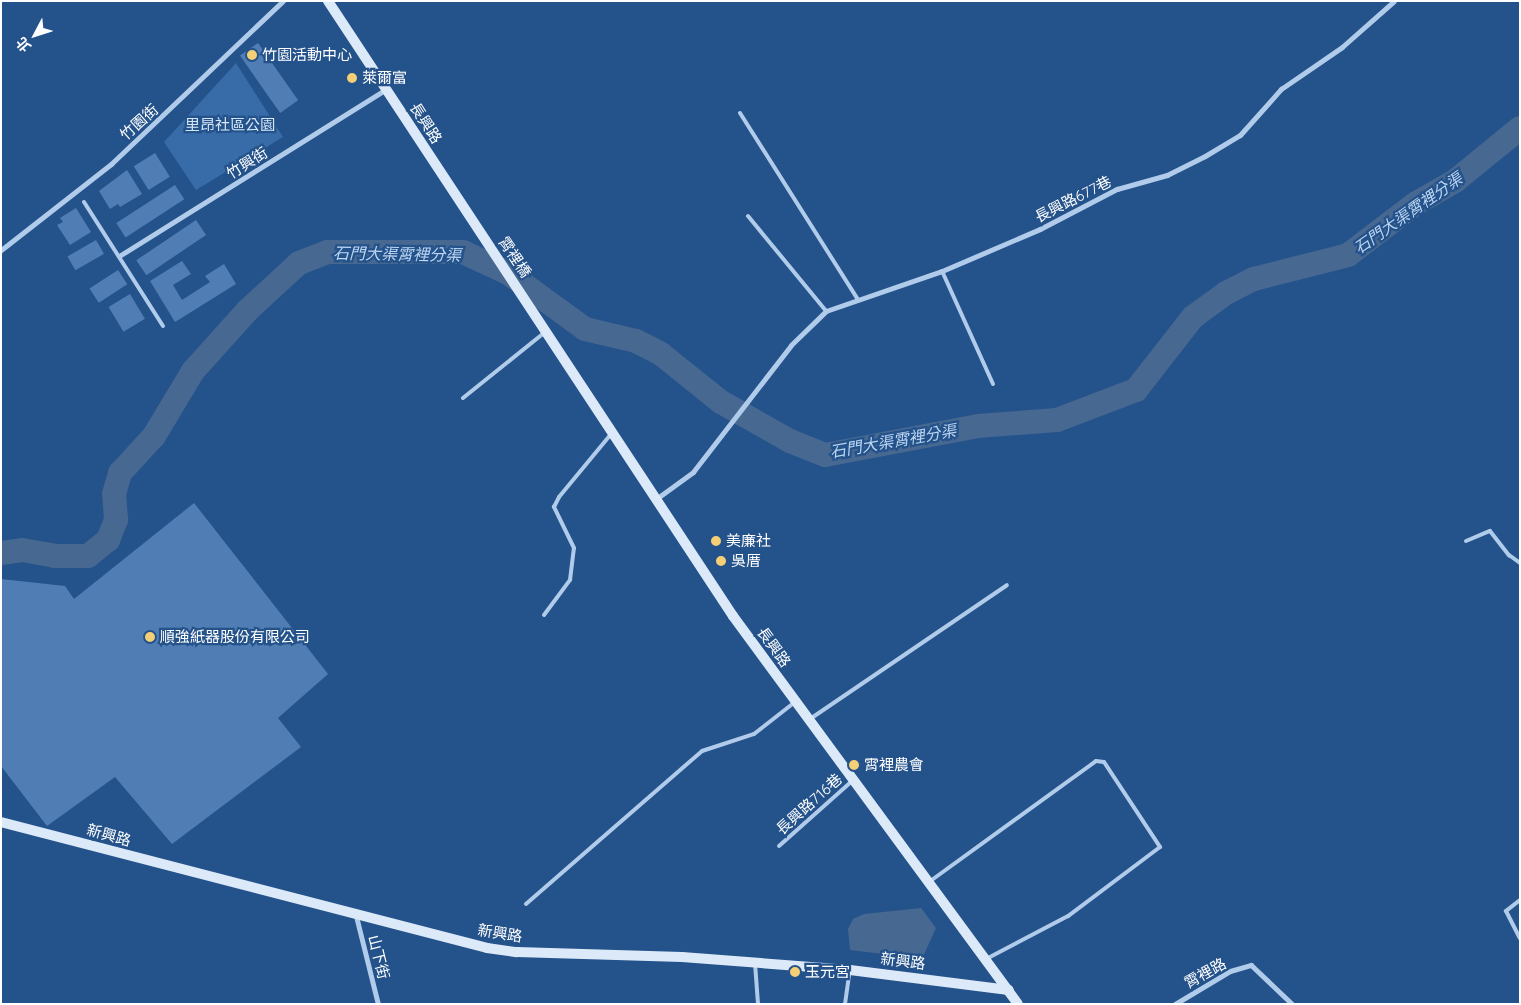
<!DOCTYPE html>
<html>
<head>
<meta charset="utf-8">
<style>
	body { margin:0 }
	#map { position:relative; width:1521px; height:1005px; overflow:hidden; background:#24528b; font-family:Quicksand,"Noto Sans TC",sans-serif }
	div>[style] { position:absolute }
	.green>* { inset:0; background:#386ca8 }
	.water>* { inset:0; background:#476891 }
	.river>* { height:24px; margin:-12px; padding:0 12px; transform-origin:12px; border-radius:12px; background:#476891 }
	.building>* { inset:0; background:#507eb4; transform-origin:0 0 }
	.lane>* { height:4px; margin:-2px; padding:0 2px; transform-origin:2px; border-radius:2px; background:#b1ccea }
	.street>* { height:5px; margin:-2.5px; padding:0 2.5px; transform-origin:2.5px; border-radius:2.5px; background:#b1ccea }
	.secondary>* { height:10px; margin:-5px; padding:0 5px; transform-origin:5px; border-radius:5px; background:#dce9f8 }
	.dots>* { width:14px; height:14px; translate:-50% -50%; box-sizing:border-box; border:2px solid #24528b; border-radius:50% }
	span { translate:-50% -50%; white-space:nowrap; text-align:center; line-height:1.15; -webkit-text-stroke:4.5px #24528b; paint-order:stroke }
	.poi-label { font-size:15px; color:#fff }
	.left { translate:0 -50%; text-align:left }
	.street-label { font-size:15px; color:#fff }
	.park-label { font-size:15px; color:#d6e6f8 }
	.water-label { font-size:16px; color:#bdd6f2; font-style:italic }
	.frame { position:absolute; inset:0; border:2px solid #fff; pointer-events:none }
	.north { position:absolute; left:10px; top:10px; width:50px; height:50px; -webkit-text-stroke:4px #24528b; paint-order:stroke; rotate:230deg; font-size:14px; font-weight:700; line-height:20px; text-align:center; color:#fff }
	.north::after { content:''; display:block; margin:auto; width:18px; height:22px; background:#fff; clip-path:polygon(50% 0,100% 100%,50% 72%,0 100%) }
</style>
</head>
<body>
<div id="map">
	<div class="green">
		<div style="clip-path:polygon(236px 63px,283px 137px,196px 190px,164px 142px)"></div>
	</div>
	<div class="water">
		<div style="clip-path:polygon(921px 908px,936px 928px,922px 959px,850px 950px,848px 929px,853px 919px,864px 914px)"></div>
	</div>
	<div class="river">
		<div style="left:1px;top:553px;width:21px;rotate:-8deg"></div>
		<div style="left:22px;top:550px;width:34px;rotate:10deg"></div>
		<div style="left:55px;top:556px;width:33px"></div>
		<div style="left:88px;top:556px;width:26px;rotate:-39deg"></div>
		<div style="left:108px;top:540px;width:22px;rotate:-68deg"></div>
		<div style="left:116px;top:520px;width:26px;rotate:-94deg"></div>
		<div style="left:114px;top:494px;width:22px;rotate:-74deg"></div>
		<div style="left:120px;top:473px;width:50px;rotate:-47.4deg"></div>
		<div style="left:154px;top:436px;width:76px;rotate:-59deg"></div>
		<div style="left:193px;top:371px;width:82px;rotate:-48deg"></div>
		<div style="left:248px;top:310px;width:69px;rotate:-42.7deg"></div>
		<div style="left:299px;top:263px;width:30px;rotate:-21deg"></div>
		<div style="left:327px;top:252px;width:136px"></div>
		<div style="left:463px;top:252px;width:50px;rotate:25deg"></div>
		<div style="left:508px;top:273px;width:95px;rotate:36deg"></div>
		<div style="left:585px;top:329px;width:52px;rotate:13.2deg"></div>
		<div style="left:636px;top:341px;width:28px;rotate:27deg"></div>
		<div style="left:661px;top:354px;width:77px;rotate:38.7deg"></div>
		<div style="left:721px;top:402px;width:79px;rotate:29.5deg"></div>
		<div style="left:790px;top:441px;width:38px;rotate:22deg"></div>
		<div style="left:825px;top:455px;width:156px;rotate:-10.7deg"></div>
		<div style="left:978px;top:426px;width:79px;rotate:-4.3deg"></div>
		<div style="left:1057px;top:420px;width:85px;rotate:-20.8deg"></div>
		<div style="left:1136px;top:390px;width:93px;rotate:-52deg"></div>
		<div style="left:1193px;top:317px;width:41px;rotate:-36deg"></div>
		<div style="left:1226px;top:293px;width:31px;rotate:-27deg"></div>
		<div style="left:1254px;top:279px;width:97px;rotate:-14.3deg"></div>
		<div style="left:1348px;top:255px;width:84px;rotate:-37.3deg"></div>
		<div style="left:1415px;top:204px;width:46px;rotate:-29.9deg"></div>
		<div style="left:1455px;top:181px;width:84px;rotate:-39.2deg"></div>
	</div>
	<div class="building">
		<div style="left:258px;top:43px;width:70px;height:22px;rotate:55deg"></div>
		<div style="left:155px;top:153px;width:28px;height:25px;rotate:58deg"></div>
		<div style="clip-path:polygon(127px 170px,142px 194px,120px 207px,118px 204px,110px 209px,99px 191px)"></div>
		<div style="left:175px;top:185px;width:17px;height:70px;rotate:57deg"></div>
		<div style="clip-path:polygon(76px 208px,91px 232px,70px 245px,57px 225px,63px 222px,60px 218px)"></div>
		<div style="left:196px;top:220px;width:18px;height:72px;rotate:56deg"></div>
		<div style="left:96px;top:240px;width:16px;height:33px;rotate:60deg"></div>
		<div style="clip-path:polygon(182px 261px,191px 274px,173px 285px,182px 300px,210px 282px,205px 276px,224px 264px,236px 284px,175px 322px,150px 281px)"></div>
		<div style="left:118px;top:270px;width:17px;height:34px;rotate:57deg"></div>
		<div style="left:130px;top:294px;width:29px;height:25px;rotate:59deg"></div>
		<div style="clip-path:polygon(194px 503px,328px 674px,278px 718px,301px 747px,172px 844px,115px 777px,47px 826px,1px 766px,1px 579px,65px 586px,74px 599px)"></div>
	</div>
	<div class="lane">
		<div style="left:740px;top:113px;width:219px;rotate:57.7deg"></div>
		<div style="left:84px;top:202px;width:147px;rotate:57.5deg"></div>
		<div style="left:748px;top:216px;width:123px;rotate:50.6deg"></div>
		<div style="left:942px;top:271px;width:124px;rotate:65.7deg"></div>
		<div style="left:463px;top:398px;width:105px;rotate:-38.8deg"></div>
		<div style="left:1466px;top:541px;width:26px;rotate:-23deg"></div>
		<div style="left:1490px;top:531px;width:31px;rotate:52deg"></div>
		<div style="left:1509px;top:555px;width:14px;rotate:36deg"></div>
		<div style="left:544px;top:615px;width:44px;rotate:-53.4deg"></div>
		<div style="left:570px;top:580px;width:32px;rotate:-83deg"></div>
		<div style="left:574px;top:548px;width:46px;rotate:-116deg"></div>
		<div style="left:554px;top:507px;width:11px;rotate:-63deg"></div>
		<div style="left:559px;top:497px;width:83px;rotate:-50.4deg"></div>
		<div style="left:810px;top:719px;width:238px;rotate:-34.2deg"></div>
		<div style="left:779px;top:846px;width:99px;rotate:-41.7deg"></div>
		<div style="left:929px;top:882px;width:206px;rotate:-35.9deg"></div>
		<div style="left:1096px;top:761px;width:8px;rotate:7deg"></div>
		<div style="left:1104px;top:762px;width:102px;rotate:56.6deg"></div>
		<div style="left:1160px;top:847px;width:115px;rotate:143.1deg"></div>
		<div style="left:1068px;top:916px;width:93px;rotate:152.3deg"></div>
		<div style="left:1520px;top:900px;width:18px;rotate:142deg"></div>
		<div style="left:1506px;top:911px;width:30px;rotate:63deg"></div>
		<div style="left:526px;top:904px;width:233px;rotate:-41deg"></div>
		<div style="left:702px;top:751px;width:55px;rotate:-18.1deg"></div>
		<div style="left:754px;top:734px;width:52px;rotate:-38deg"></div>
		<div style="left:755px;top:963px;width:41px;rotate:85.8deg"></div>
		<div style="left:845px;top:1004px;width:34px;rotate:-82deg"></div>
	</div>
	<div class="street">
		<div style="left:1px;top:250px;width:140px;rotate:-38deg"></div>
		<div style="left:111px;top:164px;width:237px;rotate:-43.5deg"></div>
		<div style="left:119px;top:256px;width:315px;rotate:-32deg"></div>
		<div style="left:656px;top:499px;width:46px;rotate:-36.1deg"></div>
		<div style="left:693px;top:472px;width:160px;rotate:-52.3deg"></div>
		<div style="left:791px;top:345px;width:49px;rotate:-44.2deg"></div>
		<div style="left:826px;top:311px;width:123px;rotate:-19deg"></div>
		<div style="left:942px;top:271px;width:107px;rotate:-23.2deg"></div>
		<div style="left:1040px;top:229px;width:87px;rotate:-27.5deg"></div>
		<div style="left:1117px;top:189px;width:52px;rotate:-15.6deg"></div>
		<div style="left:1167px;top:175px;width:42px;rotate:-26.6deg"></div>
		<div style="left:1205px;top:156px;width:41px;rotate:-31deg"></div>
		<div style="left:1240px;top:135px;width:62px;rotate:-48.3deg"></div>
		<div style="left:1281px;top:89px;width:74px;rotate:-34.5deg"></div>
		<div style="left:1342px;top:47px;width:69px;rotate:-41.5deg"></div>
		<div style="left:356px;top:916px;width:91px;rotate:76deg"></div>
		<div style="left:1175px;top:1004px;width:64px;rotate:-31deg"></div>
		<div style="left:1230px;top:971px;width:22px;rotate:-16deg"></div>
		<div style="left:1251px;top:965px;width:57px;rotate:43.6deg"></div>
	</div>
	<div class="secondary">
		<div style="left:328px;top:1px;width:736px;rotate:56.63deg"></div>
		<div style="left:733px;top:616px;width:481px;rotate:53.7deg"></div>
		<div style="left:1px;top:822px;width:502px;rotate:14.53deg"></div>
		<div style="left:487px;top:948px;width:30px;rotate:8deg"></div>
		<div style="left:517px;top:952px;width:165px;rotate:1.7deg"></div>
		<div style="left:682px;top:957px;width:169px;rotate:4.4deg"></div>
		<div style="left:850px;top:970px;width:160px;rotate:7.2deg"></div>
	</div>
	<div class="dots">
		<div style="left:252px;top:55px;background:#f5cf75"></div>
		<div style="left:352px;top:78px;background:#f5cf75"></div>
		<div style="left:716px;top:541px;background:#f5cf75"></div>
		<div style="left:721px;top:561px;background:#f5cf75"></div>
		<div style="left:150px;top:637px;background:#f5cf75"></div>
		<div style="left:854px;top:765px;background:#f5cf75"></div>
		<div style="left:795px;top:972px;background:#f5cf75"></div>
	</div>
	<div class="poi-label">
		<span class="left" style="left:262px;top:55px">竹園活動中心</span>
		<span class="left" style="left:362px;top:78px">萊爾富</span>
		<span class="left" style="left:726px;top:541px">美廉社</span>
		<span class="left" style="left:731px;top:561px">吳厝</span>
		<span class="left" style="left:160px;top:637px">順強紙器股份有限公司</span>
		<span class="left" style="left:864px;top:765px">霄裡農會</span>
		<span class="left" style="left:805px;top:972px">玉元宮</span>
	</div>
	<div class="street-label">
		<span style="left:139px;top:122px;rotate:-42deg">竹園街</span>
		<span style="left:426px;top:123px;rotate:57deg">長興路</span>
		<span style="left:247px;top:163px;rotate:-32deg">竹興街</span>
		<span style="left:1073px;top:199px;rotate:-27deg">長興路677巷</span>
		<span style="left:515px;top:257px;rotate:56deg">霄裡橋</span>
		<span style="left:774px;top:647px;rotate:54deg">長興路</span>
		<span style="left:809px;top:804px;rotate:-42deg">長興路716巷</span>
		<span style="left:109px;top:835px;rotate:15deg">新興路</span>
		<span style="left:500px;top:933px;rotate:9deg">新興路</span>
		<span style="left:379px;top:957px;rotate:76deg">山下街</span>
		<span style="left:903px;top:961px;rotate:7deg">新興路</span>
		<span style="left:1205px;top:973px;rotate:-29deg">霄裡路</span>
	</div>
	<div class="park-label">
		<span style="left:230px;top:125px">里昂社區公園</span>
	</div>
	<div class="water-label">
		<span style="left:1408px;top:213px;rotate:-35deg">石門大渠霄裡分渠</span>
		<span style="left:397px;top:254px;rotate:1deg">石門大渠霄裡分渠</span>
		<span style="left:893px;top:441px;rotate:-10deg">石門大渠霄裡分渠</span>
	</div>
	<div class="frame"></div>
	<div class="north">北</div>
</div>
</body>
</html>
